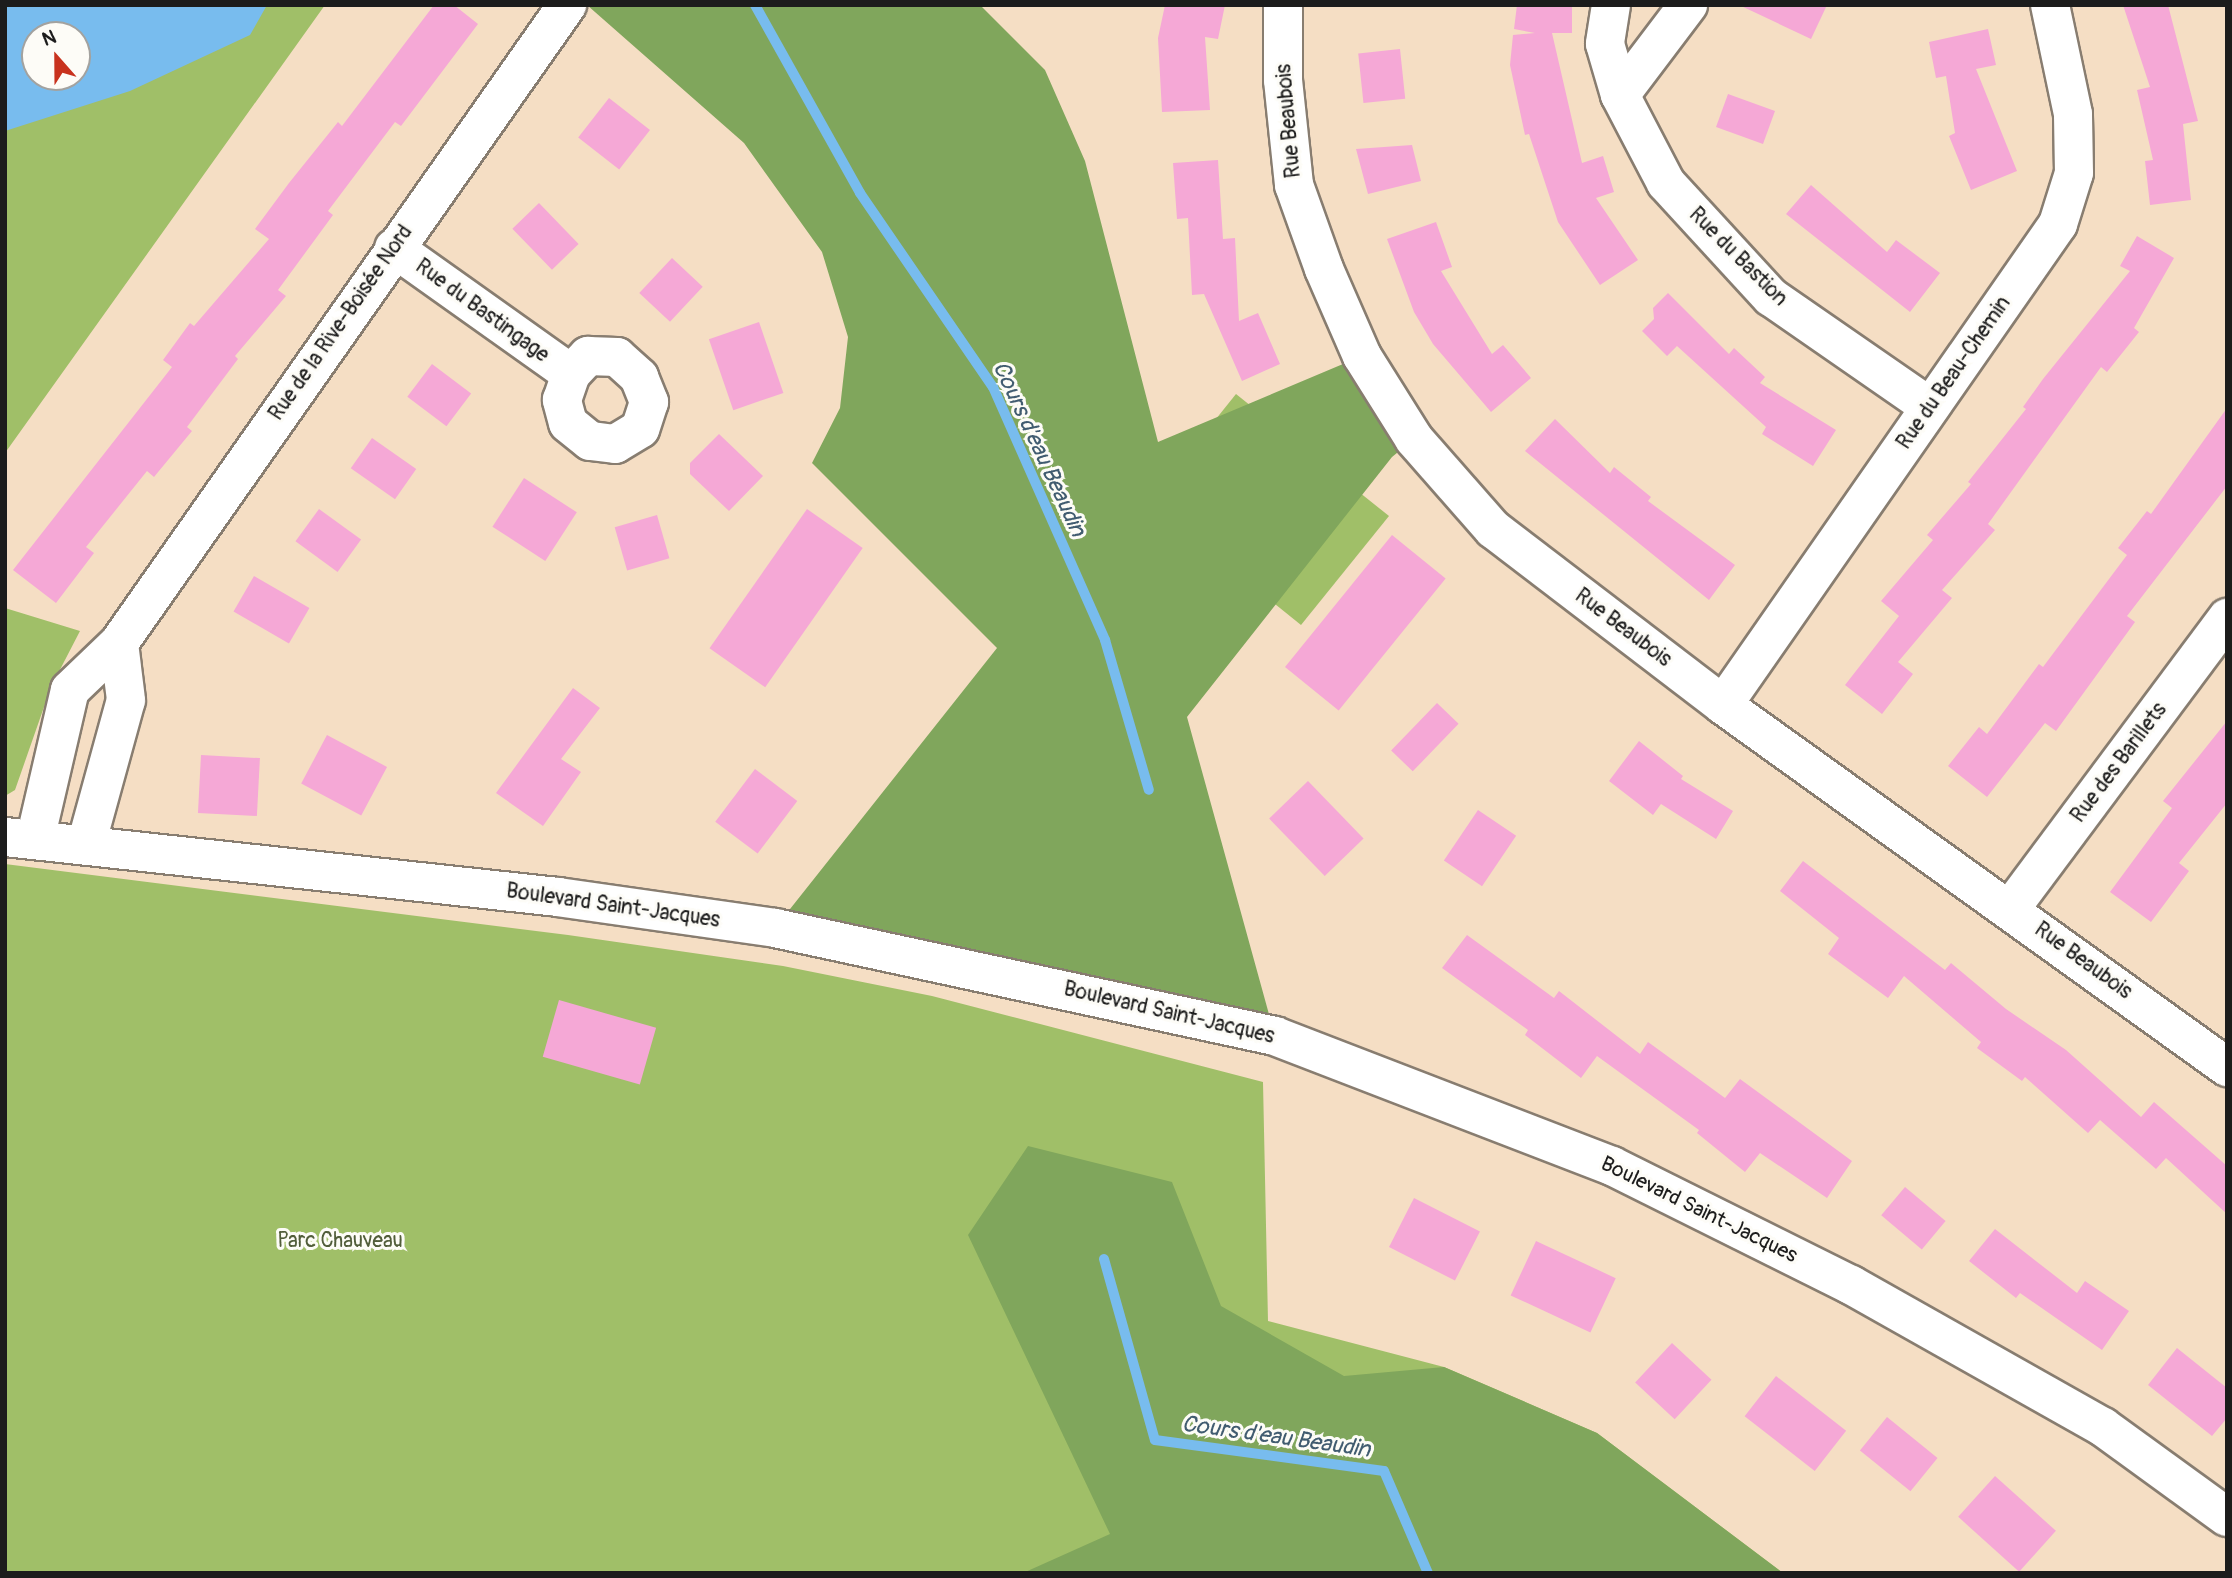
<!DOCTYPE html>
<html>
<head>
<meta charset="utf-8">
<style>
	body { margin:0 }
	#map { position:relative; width:2232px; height:1578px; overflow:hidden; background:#f5dec4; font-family:Pangolin,sans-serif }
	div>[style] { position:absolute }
	.green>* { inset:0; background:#a0bf68 }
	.forest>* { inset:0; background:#80a65c }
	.water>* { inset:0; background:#78bcee }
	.stream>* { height:10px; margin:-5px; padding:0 5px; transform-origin:5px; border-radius:5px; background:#78bcee }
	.building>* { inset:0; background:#f5a8d6; transform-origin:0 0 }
	.roads { filter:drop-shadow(2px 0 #887d70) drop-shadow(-2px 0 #887d70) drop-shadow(0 2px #887d70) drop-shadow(0 -2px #887d70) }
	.minor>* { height:38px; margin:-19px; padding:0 19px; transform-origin:19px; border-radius:19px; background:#fff }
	span { translate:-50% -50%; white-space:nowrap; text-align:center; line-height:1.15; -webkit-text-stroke:6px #fdfcf7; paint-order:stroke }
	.street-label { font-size:21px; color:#1c1c1c }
	.park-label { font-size:21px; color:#515d3a }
	.water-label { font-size:23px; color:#415c70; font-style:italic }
	.frame { position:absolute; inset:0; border:7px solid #1c1c1c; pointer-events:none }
	.north { position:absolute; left:21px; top:21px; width:70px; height:70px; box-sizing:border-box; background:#fdfcf7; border:2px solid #a3a29f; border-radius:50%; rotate:339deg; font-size:19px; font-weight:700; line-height:28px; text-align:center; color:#1c1c1c }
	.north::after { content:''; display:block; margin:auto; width:24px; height:32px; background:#c8321e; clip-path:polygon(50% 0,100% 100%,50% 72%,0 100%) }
</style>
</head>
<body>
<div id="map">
	<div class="green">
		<div style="clip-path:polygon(evenodd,5px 5px,325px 5px,5px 453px,5px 5px,35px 35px,77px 35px,77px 77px,35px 77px,35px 35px)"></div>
		<div style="clip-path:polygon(1236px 394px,1389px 516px,1301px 625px,1250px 584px,1163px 485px)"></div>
		<div style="clip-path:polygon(5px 608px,80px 631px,51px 687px,15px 790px,5px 796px)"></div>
		<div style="clip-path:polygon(5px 864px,568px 935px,783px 966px,932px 996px,1263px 1082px,1268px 1321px,1444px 1367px,1597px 1433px,1783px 1573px,5px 1573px)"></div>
	</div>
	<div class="forest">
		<div style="clip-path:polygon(587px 5px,980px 5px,1045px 70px,1085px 161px,1158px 442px,1362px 356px,1414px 439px,1392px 457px,1187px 717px,1275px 1036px,775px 928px,997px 648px,812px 463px,840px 408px,848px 337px,822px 252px,744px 143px)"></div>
		<div style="clip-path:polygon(1028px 1146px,1172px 1182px,1221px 1306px,1344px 1376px,1444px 1367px,1597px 1433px,1783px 1573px,1023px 1573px,1110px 1534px,968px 1235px)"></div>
	</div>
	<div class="water">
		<div style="clip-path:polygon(evenodd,5px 5px,267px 5px,250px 35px,130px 91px,5px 131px,5px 5px,35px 35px,77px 35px,77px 77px,35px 77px,35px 35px)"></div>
	</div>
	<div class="stream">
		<div style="left:755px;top:5px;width:215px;rotate:60.8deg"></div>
		<div style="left:860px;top:193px;width:235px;rotate:55.6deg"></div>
		<div style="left:993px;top:387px;width:277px;rotate:66.1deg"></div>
		<div style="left:1105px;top:640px;width:156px;rotate:73.7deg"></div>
		<div style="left:1104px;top:1259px;width:188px;rotate:74.3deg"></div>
		<div style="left:1155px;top:1440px;width:231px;rotate:7.7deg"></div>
		<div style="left:1384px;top:1471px;width:111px;rotate:66.7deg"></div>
	</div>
	<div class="building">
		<div style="clip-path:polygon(434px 5px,454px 5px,478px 24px,401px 126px,395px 122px,328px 211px,333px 215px,278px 290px,286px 296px,235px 356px,238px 359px,187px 427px,192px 431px,154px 477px,147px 471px,86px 547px,94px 553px,56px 603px,13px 570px,172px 367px,163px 360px,190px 323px,194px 326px,269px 239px,255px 229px,289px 183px,338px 122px,342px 126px)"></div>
		<div style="clip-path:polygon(1165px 5px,1225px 5px,1218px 39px,1205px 37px,1210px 110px,1162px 112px,1158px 38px)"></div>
		<div style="clip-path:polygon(1517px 5px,1572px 5px,1572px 33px,1552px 33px,1582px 163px,1603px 156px,1614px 192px,1596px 198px,1638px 260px,1600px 285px,1558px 222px,1529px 134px,1525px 135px,1510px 65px,1513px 35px,1535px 33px,1514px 29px)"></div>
		<div style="clip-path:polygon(1739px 5px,1827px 5px,1811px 39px)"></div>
		<div style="clip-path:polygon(2123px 5px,2168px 5px,2198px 121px,2183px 124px,2191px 200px,2150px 205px,2145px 161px,2153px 160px,2137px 90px,2150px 87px)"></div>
		<div style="clip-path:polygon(1988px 29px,1996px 65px,1976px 69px,2017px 171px,1971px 190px,1949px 136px,1955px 133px,1946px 76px,1936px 78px,1929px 42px)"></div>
		<div style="left:1400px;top:49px;width:50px;height:42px;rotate:84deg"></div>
		<div style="left:1728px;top:94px;width:50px;height:35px;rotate:20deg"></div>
		<div style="left:609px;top:98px;width:52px;height:50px;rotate:38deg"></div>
		<div style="clip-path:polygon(1412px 145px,1421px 181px,1368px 194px,1356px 149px)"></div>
		<div style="clip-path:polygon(1218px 160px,1223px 239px,1235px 238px,1239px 321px,1258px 313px,1280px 364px,1242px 381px,1204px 294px,1192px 295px,1188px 218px,1177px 219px,1173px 163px)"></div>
		<div style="clip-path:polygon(1811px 185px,1887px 252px,1896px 240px,1940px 273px,1910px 312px,1786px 214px)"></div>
		<div style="left:539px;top:203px;width:57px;height:37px;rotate:46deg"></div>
		<div style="clip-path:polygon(1436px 222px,1452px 267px,1441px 271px,1492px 354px,1503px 345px,1531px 378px,1491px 412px,1433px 344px,1414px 312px,1387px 239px)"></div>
		<div style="clip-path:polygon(2137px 236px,2174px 258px,2134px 328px,2139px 332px,2107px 372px,2101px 367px,1988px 524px,1995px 530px,1942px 590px,1952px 598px,1898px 662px,1913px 674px,1882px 714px,1845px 685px,1899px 616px,1881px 601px,1933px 540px,1927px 535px,1971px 484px,1968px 482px,2026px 409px,2023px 407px,2043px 379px,2130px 271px,2120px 266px)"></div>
		<div style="left:672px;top:258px;width:42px;height:48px;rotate:43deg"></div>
		<div style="clip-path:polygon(1668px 293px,1729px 354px,1734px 348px,1765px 377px,1760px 383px,1836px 430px,1813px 466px,1762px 434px,1766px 427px,1677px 346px,1667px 356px,1642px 331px,1654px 319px,1653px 308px)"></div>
		<div style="left:759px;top:322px;width:75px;height:53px;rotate:71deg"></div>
		<div style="left:432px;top:364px;width:49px;height:41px;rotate:37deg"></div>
		<div style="clip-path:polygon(2227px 408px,2227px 486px,2127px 616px,2135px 622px,2056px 731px,2045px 723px,1987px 797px,1948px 766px,1979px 727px,1987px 734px,2039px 664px,2043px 667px,2127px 555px,2118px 548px,2147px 511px,2151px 514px)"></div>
		<div style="clip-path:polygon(1555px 419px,1610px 473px,1614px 467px,1651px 497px,1648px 501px,1735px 565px,1709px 600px,1525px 451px)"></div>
		<div style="clip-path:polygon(719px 434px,763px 476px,729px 511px,690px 474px,690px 463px)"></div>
		<div style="left:372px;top:438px;width:54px;height:37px;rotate:35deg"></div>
		<div style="left:524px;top:478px;width:63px;height:58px;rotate:33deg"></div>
		<div style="left:319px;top:509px;width:52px;height:40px;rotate:36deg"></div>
		<div style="left:807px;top:509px;width:68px;height:170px;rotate:35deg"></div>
		<div style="left:657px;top:515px;width:45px;height:44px;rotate:74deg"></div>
		<div style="left:1392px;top:535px;width:69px;height:170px;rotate:39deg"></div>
		<div style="left:254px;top:576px;width:64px;height:41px;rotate:30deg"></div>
		<div style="clip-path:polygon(573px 688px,600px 708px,561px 759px,581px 772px,543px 826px,496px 793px)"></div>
		<div style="left:1437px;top:703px;width:30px;height:66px;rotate:44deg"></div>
		<div style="clip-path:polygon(2227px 721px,2227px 803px,2179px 863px,2189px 871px,2151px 922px,2110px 892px,2172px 808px,2163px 801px)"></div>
		<div style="left:327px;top:735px;width:68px;height:55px;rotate:28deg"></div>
		<div style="clip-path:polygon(1639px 741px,1683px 776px,1681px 779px,1733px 811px,1716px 839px,1661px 804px,1653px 815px,1609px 781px)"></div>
		<div style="left:201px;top:755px;width:59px;height:58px;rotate:3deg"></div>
		<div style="left:755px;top:769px;width:53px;height:66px;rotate:37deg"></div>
		<div style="left:1308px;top:781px;width:80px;height:54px;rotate:46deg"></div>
		<div style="left:1478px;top:810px;width:46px;height:61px;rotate:34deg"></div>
		<div style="clip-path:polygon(1803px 861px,1945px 970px,1951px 963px,2006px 1009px,2066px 1050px,2141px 1117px,2154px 1102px,2227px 1166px,2227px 1214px,2166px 1158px,2156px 1169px,2100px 1120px,2088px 1133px,2025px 1077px,2022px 1081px,1977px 1048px,1981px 1042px,1904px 976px,1888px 998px,1828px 954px,1839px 938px,1780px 891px)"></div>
		<div style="clip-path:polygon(1467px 935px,1554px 998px,1559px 991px,1640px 1054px,1648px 1042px,1725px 1098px,1740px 1079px,1852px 1161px,1827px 1198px,1760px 1153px,1745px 1172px,1697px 1133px,1699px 1130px,1597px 1056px,1581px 1078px,1525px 1035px,1528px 1030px,1442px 968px)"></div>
		<div style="left:559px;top:1000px;width:101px;height:59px;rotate:16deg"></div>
		<div style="left:1905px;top:1187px;width:53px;height:37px;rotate:40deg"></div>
		<div style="left:1414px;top:1198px;width:74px;height:55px;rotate:27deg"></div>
		<div style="clip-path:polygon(1995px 1229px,2077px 1293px,2085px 1281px,2129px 1311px,2102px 1350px,2020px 1293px,2016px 1298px,1969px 1261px)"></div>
		<div style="left:1536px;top:1241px;width:88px;height:60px;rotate:25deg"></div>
		<div style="left:1672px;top:1343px;width:54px;height:54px;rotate:43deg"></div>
		<div style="clip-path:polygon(2177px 1348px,2227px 1388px,2227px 1418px,2212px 1436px,2148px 1385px)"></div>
		<div style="left:1776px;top:1376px;width:89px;height:51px;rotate:38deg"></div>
		<div style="left:1887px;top:1417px;width:65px;height:43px;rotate:39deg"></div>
		<div style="left:1995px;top:1476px;width:82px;height:55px;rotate:42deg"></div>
	</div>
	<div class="roads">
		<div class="minor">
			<div style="left:1283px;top:5px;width:75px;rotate:90deg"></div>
			<div style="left:1283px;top:80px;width:106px;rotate:84deg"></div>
			<div style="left:1294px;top:185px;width:89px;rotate:70.3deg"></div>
			<div style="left:1324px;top:269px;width:95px;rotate:66.4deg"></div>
			<div style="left:1362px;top:356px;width:98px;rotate:57.9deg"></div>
			<div style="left:1414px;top:439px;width:120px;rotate:48.7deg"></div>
			<div style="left:1493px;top:529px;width:290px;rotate:37.4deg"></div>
			<div style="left:1723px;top:705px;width:621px;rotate:35.69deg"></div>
			<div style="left:1611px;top:5px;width:39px;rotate:99deg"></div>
			<div style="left:1605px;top:44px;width:53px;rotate:73.6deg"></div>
			<div style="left:1620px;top:95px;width:99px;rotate:62.4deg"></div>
			<div style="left:1666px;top:183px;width:155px;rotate:47.4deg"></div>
			<div style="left:1771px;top:297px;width:193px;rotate:34.7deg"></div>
			<div style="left:1620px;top:95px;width:113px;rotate:-52.9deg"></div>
			<div style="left:394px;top:248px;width:217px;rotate:35.4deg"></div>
			<div style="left:588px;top:356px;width:29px;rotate:2deg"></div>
			<div style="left:617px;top:357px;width:30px;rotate:42deg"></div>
			<div style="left:639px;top:377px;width:27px;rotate:68deg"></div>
			<div style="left:649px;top:402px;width:28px;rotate:108deg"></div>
			<div style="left:640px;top:429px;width:29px;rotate:149deg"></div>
			<div style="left:615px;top:444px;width:25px;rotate:-173deg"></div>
			<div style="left:590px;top:441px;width:28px;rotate:-141deg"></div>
			<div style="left:568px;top:423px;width:24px;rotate:-105deg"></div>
			<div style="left:562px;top:400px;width:28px;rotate:-71deg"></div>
			<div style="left:571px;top:374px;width:25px;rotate:-47deg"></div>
			<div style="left:1723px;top:705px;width:586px;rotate:-55.14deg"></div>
			<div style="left:2058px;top:224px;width:53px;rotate:-72.6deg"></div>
			<div style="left:2074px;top:173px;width:59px;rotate:-91deg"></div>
			<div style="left:2073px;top:114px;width:111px;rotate:-101.9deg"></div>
			<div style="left:5px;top:837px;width:556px;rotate:6.19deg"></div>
			<div style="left:558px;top:897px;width:219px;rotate:8.1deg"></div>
			<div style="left:775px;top:928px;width:512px;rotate:12.19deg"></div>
			<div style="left:1275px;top:1036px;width:361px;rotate:21.1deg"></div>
			<div style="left:1612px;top:1166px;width:267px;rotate:26.5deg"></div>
			<div style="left:1851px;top:1285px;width:289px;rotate:29.4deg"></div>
			<div style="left:2103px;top:1427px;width:153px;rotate:36deg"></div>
			<div style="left:35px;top:840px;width:154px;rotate:-76.9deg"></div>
			<div style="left:70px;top:690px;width:68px;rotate:-43.8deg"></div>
			<div style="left:119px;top:643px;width:780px;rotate:-54.92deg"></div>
			<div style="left:86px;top:845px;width:150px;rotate:-74.6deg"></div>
			<div style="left:126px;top:700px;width:57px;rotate:-97deg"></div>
			<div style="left:2011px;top:908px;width:362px;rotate:-53.3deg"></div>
		</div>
	</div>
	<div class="street-label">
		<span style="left:1289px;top:121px;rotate:-95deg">Rue Beaubois</span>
		<span style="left:1738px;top:257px;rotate:45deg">Rue du Bastion</span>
		<span style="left:482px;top:311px;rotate:36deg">Rue du Bastingage</span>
		<span style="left:341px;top:323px;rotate:-55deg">Rue de la Rive-Boisée Nord</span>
		<span style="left:1954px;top:373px;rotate:-55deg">Rue du Beau-Chemin</span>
		<span style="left:1623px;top:628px;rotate:37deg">Rue Beaubois</span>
		<span style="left:2119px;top:763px;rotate:-53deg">Rue des Barillets</span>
		<span style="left:613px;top:906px;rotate:8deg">Boulevard Saint-Jacques</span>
		<span style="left:2083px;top:961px;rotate:36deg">Rue Beaubois</span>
		<span style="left:1169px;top:1013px;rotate:13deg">Boulevard Saint-Jacques</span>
		<span style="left:1699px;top:1210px;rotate:26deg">Boulevard Saint-Jacques</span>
	</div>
	<div class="park-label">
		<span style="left:340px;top:1241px">Parc Chauveau</span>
	</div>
	<div class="water-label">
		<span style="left:1039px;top:449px;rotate:65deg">Cours d'eau Beaudin</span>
		<span style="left:1276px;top:1437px;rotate:8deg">Cours d'eau Beaudin</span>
	</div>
	<div class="frame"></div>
	<div class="north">N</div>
</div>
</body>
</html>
